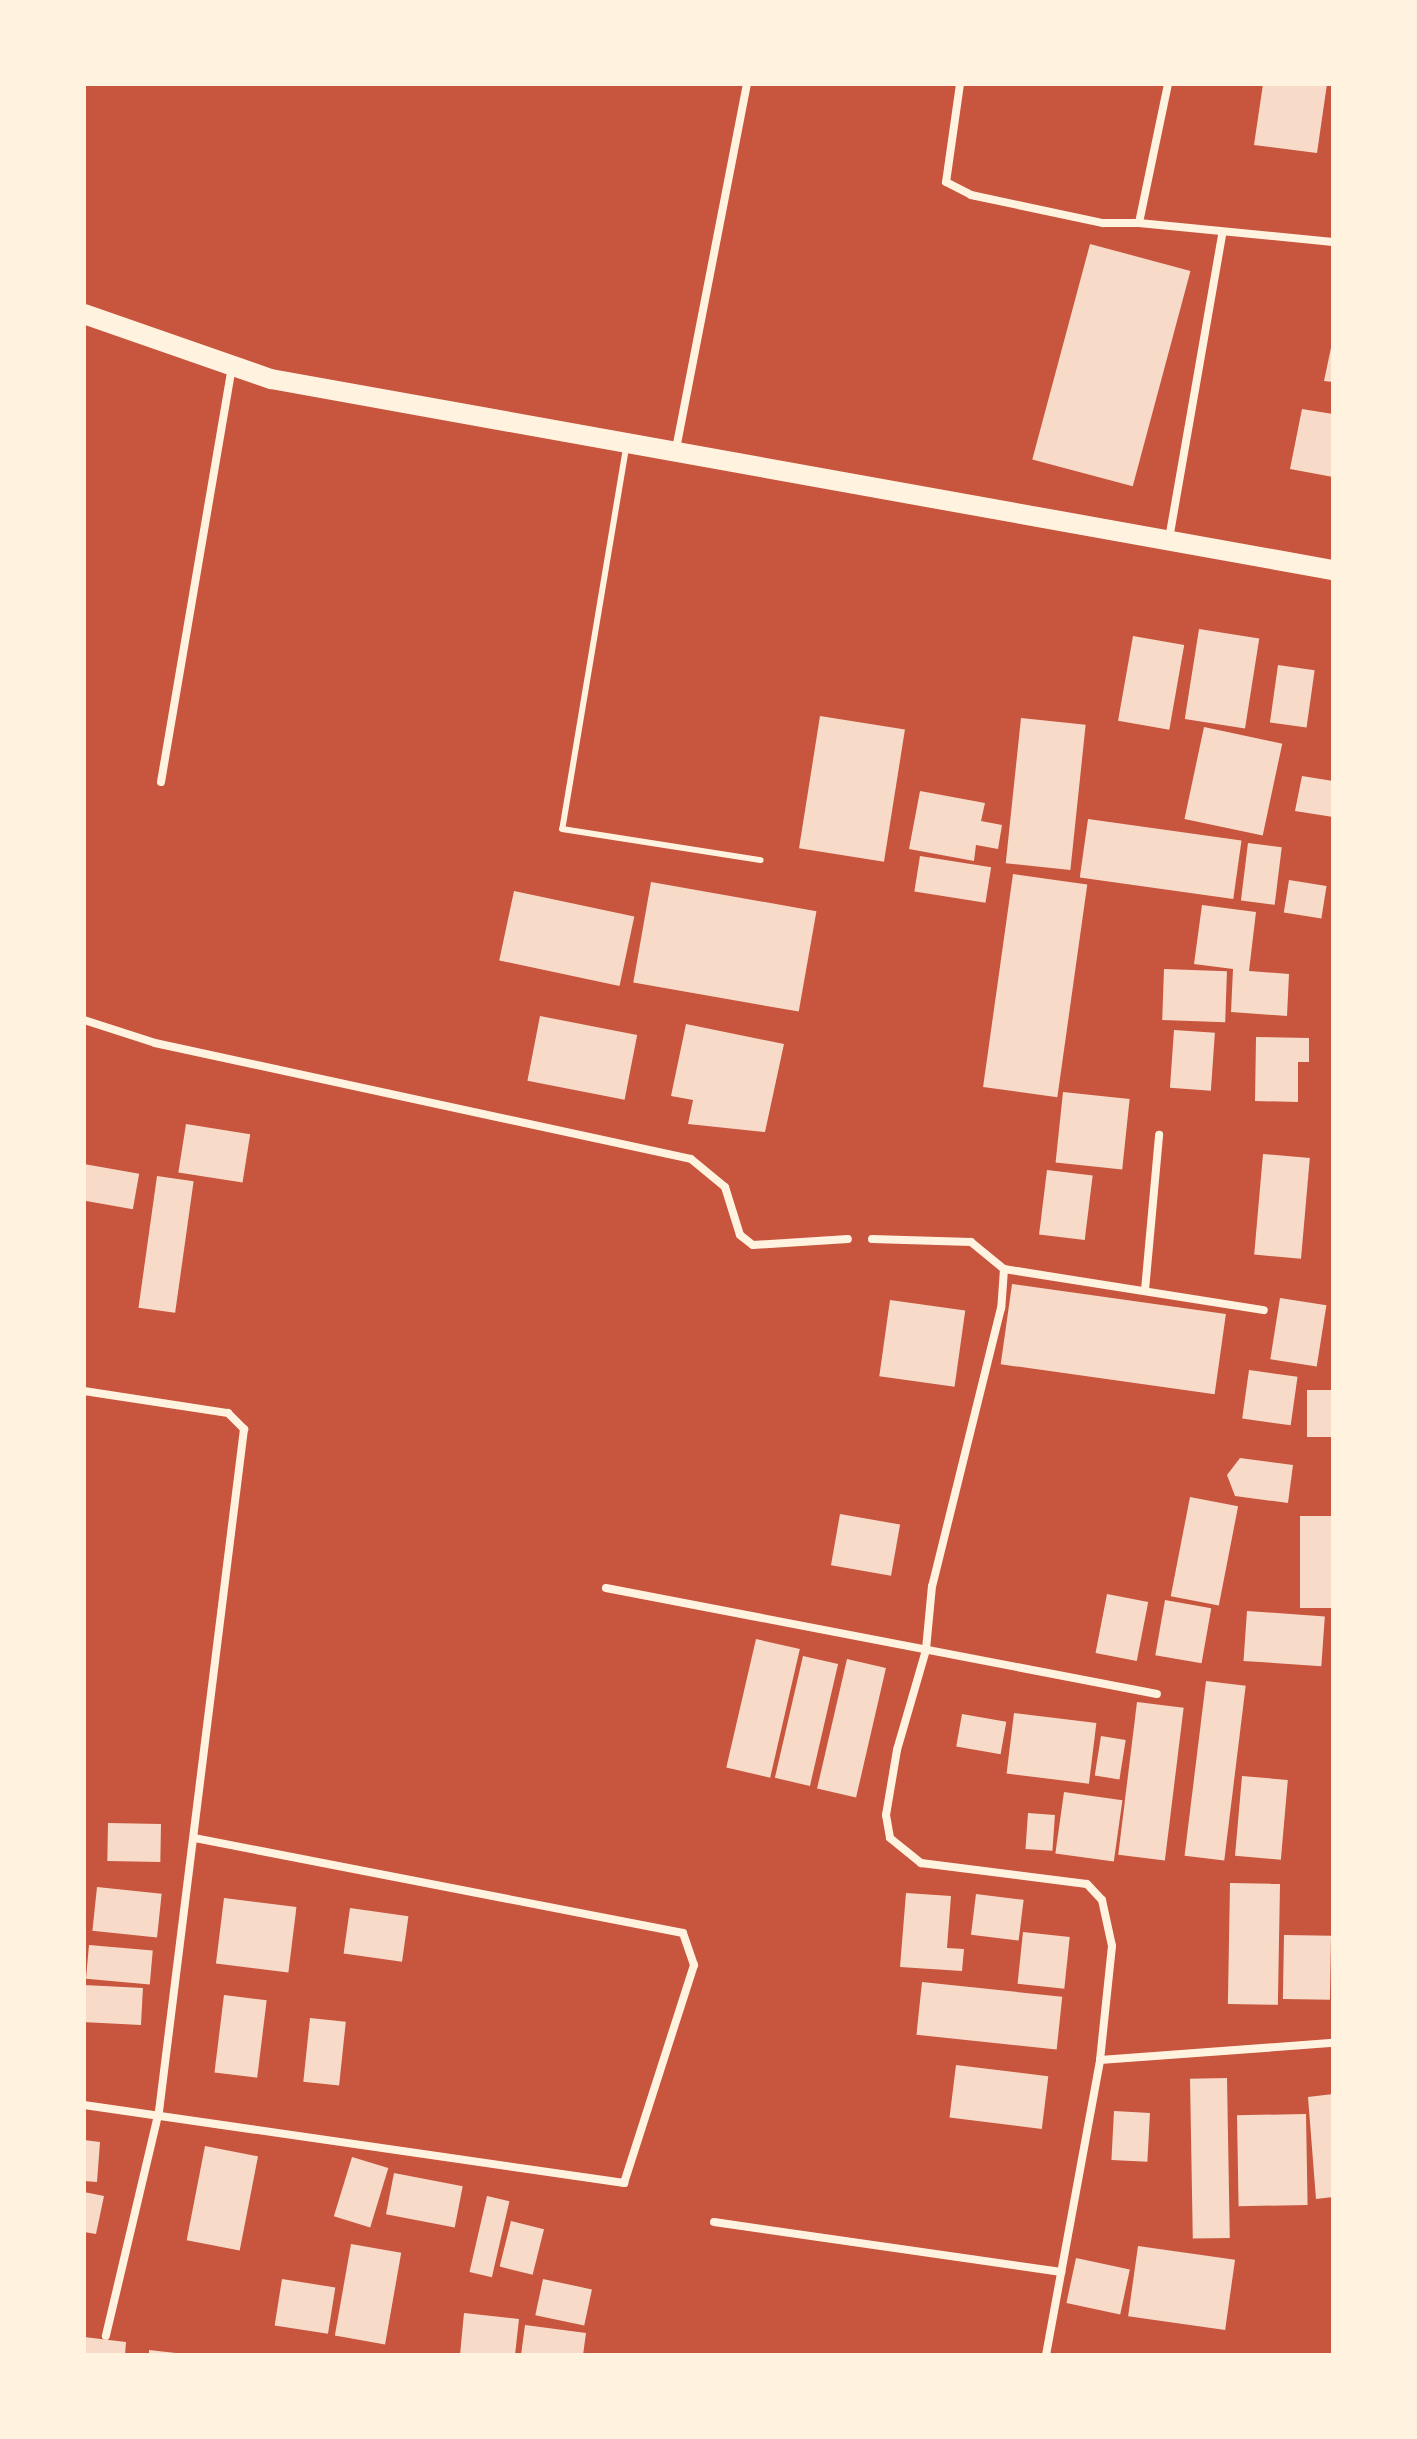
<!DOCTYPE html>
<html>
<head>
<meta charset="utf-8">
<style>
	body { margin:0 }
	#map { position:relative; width:1417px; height:2439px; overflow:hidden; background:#c8553d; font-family:"Alegreya Sans",sans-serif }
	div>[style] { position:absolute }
	.building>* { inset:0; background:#f7dbc8; transform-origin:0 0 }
	.service>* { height:6px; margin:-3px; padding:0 3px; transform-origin:3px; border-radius:3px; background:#fff3e0 }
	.minor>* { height:8px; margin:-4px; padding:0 4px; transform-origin:4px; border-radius:4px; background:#fff3e0 }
	.primary>* { height:20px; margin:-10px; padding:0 10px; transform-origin:10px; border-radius:10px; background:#fff3e0 }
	span { translate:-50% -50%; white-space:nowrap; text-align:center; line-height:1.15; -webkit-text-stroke:6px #fff3e0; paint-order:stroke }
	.frame { position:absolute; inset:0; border:86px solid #fff3e0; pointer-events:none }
</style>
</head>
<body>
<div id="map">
	<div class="building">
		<div style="clip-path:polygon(1263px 84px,1327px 84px,1317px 153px,1254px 145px)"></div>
		<div style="left:1090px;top:244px;width:104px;height:223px;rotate:15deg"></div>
		<div style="clip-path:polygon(1332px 343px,1333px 343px,1333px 382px,1324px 381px)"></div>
		<div style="clip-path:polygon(1302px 409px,1333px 414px,1333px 477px,1290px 469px)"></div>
		<div style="left:1199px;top:629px;width:61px;height:91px;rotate:9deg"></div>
		<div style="left:1133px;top:636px;width:52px;height:86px;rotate:10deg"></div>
		<div style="left:1278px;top:665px;width:37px;height:58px;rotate:8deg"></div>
		<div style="left:820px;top:716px;width:86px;height:134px;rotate:9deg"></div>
		<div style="left:1021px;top:718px;width:65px;height:146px;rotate:6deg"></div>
		<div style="left:1204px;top:727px;width:80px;height:94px;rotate:12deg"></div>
		<div style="clip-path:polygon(1302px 776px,1333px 781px,1333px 817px,1295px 811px)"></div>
		<div style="clip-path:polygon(920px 791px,985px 803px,981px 821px,1002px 825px,998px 849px,976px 845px,974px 861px,909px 849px)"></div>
		<div style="left:1088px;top:819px;width:155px;height:59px;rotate:8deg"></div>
		<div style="left:1248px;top:843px;width:34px;height:58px;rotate:7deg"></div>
		<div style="left:920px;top:856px;width:72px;height:36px;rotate:9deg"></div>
		<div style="left:1013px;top:874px;width:75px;height:215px;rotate:8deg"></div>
		<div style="left:1289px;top:880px;width:38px;height:33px;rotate:9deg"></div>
		<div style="left:651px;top:882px;width:168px;height:102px;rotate:10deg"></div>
		<div style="left:514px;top:891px;width:123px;height:71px;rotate:12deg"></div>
		<div style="clip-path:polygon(1202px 905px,1256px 912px,1249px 971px,1289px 974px,1287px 1016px,1231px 1012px,1233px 969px,1194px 964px)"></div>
		<div style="left:1164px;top:969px;width:63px;height:51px;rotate:2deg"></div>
		<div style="left:540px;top:1016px;width:99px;height:66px;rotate:11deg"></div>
		<div style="clip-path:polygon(686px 1024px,784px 1044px,765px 1132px,688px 1124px,693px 1100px,671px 1096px)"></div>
		<div style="left:1174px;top:1030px;width:41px;height:58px;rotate:4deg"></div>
		<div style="clip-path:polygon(1256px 1037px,1309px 1038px,1309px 1062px,1298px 1062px,1298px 1102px,1255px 1101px)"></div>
		<div style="left:1063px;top:1092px;width:67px;height:71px;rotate:6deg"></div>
		<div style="left:186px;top:1124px;width:65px;height:49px;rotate:9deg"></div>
		<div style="left:1263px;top:1154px;width:47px;height:101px;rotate:5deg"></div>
		<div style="left:84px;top:1164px;width:56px;height:36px;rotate:10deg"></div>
		<div style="left:1047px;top:1170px;width:46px;height:65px;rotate:7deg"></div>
		<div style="left:157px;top:1176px;width:37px;height:133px;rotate:8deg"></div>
		<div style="left:1012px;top:1284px;width:216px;height:81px;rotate:8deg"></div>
		<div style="left:1280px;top:1298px;width:47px;height:62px;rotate:9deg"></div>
		<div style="left:890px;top:1300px;width:76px;height:77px;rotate:8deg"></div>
		<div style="left:1249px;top:1370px;width:49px;height:49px;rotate:8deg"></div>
		<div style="left:1333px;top:1390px;width:47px;height:26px;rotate:90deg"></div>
		<div style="clip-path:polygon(1240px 1458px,1293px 1465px,1288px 1503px,1235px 1496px,1227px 1475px)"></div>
		<div style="left:1190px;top:1497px;width:49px;height:101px;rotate:11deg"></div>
		<div style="left:840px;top:1514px;width:61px;height:52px;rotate:10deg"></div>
		<div style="left:1300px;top:1516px;width:33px;height:92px"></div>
		<div style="left:1107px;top:1594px;width:42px;height:60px;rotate:11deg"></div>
		<div style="left:1165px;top:1600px;width:47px;height:56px;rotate:10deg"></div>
		<div style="left:1247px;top:1611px;width:78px;height:50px;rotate:4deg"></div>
		<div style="left:756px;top:1639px;width:45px;height:132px;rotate:13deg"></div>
		<div style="left:803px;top:1656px;width:36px;height:125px;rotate:13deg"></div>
		<div style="left:847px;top:1659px;width:40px;height:133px;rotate:13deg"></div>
		<div style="left:1206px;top:1681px;width:40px;height:176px;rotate:7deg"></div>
		<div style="left:1137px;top:1702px;width:47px;height:154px;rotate:7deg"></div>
		<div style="left:1014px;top:1713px;width:83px;height:61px;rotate:7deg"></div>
		<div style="left:962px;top:1714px;width:45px;height:33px;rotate:10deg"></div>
		<div style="left:1101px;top:1736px;width:25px;height:40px;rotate:9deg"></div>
		<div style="left:1242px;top:1776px;width:46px;height:80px;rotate:5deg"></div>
		<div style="left:1064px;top:1792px;width:59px;height:62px;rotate:8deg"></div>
		<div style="left:1028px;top:1813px;width:27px;height:36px;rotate:4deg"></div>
		<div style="left:108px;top:1823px;width:53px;height:38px;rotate:1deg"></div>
		<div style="left:1230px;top:1883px;width:50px;height:121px;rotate:1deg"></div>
		<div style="left:97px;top:1887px;width:65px;height:44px;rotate:6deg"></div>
		<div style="clip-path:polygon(906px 1893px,951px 1896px,947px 1948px,964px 1949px,962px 1971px,900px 1967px)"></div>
		<div style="left:976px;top:1894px;width:48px;height:41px;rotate:7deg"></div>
		<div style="left:224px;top:1898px;width:73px;height:66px;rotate:7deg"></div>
		<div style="left:350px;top:1908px;width:59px;height:46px;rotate:8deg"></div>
		<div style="left:1023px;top:1932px;width:47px;height:52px;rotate:6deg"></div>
		<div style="left:1284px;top:1935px;width:47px;height:64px;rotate:1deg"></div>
		<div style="left:89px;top:1945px;width:64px;height:34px;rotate:5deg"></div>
		<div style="left:922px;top:1982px;width:141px;height:53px;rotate:6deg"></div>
		<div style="left:84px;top:1985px;width:59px;height:37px;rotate:3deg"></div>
		<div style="left:224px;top:1995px;width:43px;height:78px;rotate:7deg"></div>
		<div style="left:310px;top:2018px;width:36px;height:64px;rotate:6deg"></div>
		<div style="left:956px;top:2065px;width:93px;height:53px;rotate:7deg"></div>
		<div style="left:1227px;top:2078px;width:160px;height:37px;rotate:89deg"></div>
		<div style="clip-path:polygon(1333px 2094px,1333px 2197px,1316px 2199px,1308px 2097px)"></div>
		<div style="left:1114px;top:2111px;width:36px;height:49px;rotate:3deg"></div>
		<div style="left:1306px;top:2114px;width:91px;height:69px;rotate:89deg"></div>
		<div style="clip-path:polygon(84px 2140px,100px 2142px,97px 2182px,84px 2181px)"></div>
		<div style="left:205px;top:2146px;width:54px;height:96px;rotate:11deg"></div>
		<div style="left:352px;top:2157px;width:38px;height:62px;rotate:17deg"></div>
		<div style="left:394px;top:2173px;width:70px;height:42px;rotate:11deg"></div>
		<div style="clip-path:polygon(84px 2192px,104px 2196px,96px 2234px,84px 2232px)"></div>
		<div style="left:487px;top:2196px;width:23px;height:78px;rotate:13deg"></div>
		<div style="left:511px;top:2221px;width:34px;height:47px;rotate:14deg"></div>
		<div style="left:351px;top:2244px;width:51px;height:93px;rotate:10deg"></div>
		<div style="left:1138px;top:2246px;width:98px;height:71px;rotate:8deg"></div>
		<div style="left:1076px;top:2258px;width:55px;height:46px;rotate:12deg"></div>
		<div style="left:282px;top:2279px;width:54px;height:47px;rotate:9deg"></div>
		<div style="left:543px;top:2279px;width:50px;height:37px;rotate:12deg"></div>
		<div style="clip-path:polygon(464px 2313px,519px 2319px,515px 2355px,460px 2355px)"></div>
		<div style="clip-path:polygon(525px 2325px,586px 2333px,583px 2355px,521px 2355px)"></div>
		<div style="clip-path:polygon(84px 2337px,126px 2342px,125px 2355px,84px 2355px)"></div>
		<div style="clip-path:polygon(149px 2350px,176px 2353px,176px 2355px,149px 2355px)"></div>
	</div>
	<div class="service">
		<div style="left:626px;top:448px;width:386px;rotate:99.5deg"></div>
		<div style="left:562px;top:829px;width:201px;rotate:8.9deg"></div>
	</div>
	<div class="minor">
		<div style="left:960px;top:84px;width:99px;rotate:98.1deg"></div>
		<div style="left:946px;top:182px;width:28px;rotate:27deg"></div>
		<div style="left:971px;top:195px;width:135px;rotate:12deg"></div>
		<div style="left:1103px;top:223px;width:36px"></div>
		<div style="left:1168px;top:84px;width:142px;rotate:101.8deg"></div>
		<div style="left:1139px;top:223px;width:195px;rotate:5.6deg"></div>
		<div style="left:676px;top:449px;width:372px;rotate:-79deg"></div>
		<div style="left:1169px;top:539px;width:308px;rotate:-80.1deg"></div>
		<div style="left:161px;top:782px;width:421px;rotate:-80.3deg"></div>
		<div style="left:84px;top:1020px;width:75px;rotate:17.9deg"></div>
		<div style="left:155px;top:1043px;width:548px;rotate:12.21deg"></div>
		<div style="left:691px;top:1159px;width:44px;rotate:39.5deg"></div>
		<div style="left:725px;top:1187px;width:50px;rotate:72.6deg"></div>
		<div style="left:740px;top:1235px;width:16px;rotate:38deg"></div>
		<div style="left:753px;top:1245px;width:95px;rotate:-3.6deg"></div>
		<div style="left:872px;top:1239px;width:99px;rotate:1.7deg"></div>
		<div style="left:971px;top:1242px;width:43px;rotate:39.3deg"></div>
		<div style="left:1004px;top:1269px;width:39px;rotate:94deg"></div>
		<div style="left:1001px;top:1308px;width:286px;rotate:103.9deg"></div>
		<div style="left:932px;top:1586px;width:64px;rotate:95.4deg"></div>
		<div style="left:926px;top:1650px;width:104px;rotate:106.2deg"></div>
		<div style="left:897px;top:1750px;width:66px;rotate:99.6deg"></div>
		<div style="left:886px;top:1815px;width:23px;rotate:80deg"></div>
		<div style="left:890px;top:1838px;width:40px;rotate:39deg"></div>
		<div style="left:921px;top:1863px;width:167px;rotate:7.2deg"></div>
		<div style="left:1087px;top:1884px;width:22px;rotate:47deg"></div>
		<div style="left:1102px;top:1900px;width:47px;rotate:77.7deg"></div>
		<div style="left:1112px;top:1946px;width:115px;rotate:96deg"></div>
		<div style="left:1004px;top:1269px;width:263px;rotate:9deg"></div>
		<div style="left:1145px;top:1290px;width:156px;rotate:-84.8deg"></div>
		<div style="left:84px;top:1391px;width:146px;rotate:8.7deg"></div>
		<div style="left:228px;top:1413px;width:23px;rotate:45deg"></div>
		<div style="left:244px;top:1429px;width:687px;rotate:97.1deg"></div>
		<div style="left:159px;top:2111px;width:231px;rotate:103.3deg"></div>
		<div style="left:606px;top:1588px;width:561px;rotate:10.89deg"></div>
		<div style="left:84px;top:2105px;width:546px;rotate:8.22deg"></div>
		<div style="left:624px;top:2183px;width:229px;rotate:-72.2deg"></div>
		<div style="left:694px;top:1965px;width:34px;rotate:-109deg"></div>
		<div style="left:683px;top:1933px;width:497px;rotate:-169deg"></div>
		<div style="left:714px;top:2222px;width:351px;rotate:8.2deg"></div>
		<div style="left:1046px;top:2355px;width:300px;rotate:-79.6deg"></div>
		<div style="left:1100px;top:2060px;width:234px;rotate:-4.2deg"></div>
	</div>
	<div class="primary">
		<div style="left:84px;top:314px;width:198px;rotate:19.2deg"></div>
		<div style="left:271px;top:379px;width:1079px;rotate:10.2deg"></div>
	</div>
	<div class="frame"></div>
</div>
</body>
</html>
